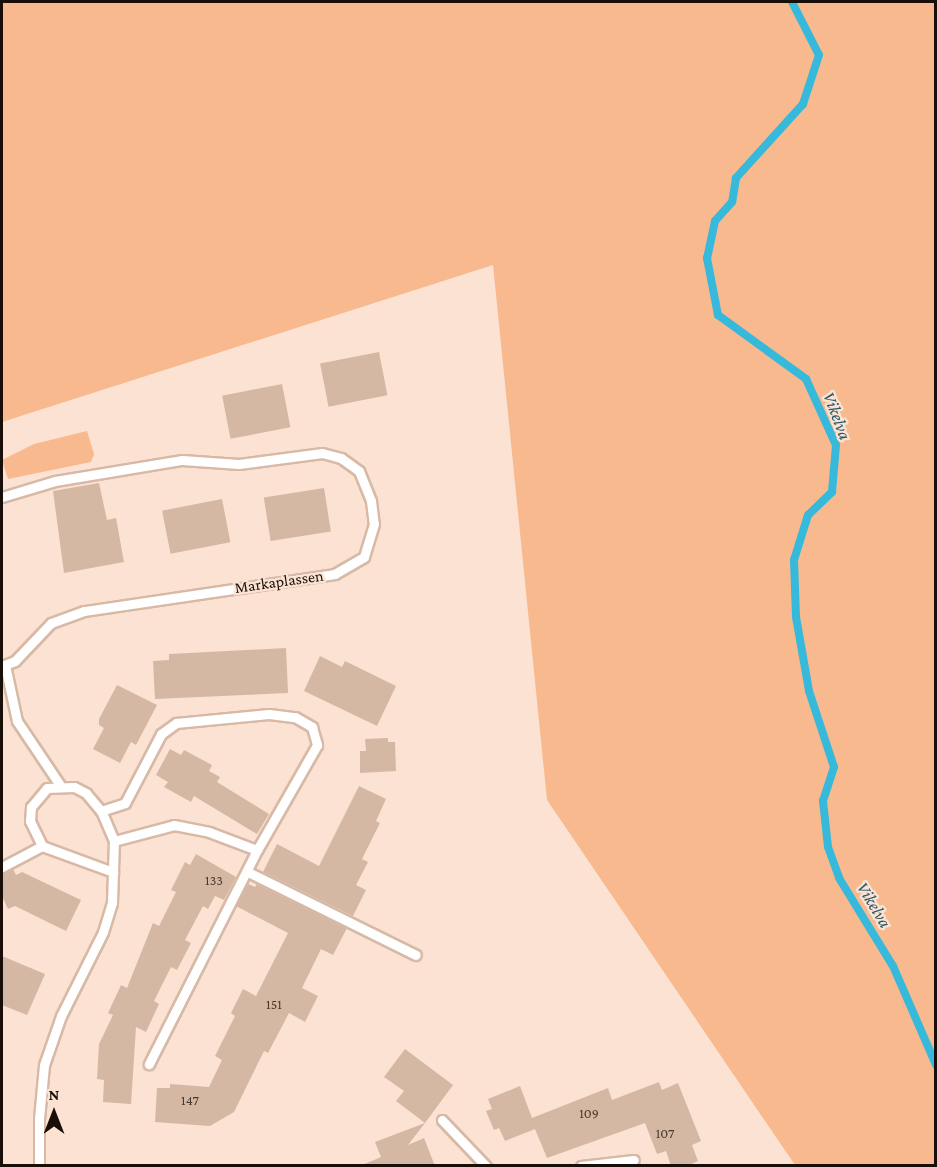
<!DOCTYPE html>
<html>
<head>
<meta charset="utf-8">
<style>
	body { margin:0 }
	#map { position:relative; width:937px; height:1167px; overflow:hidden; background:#fbe2d2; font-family:"Crimson Pro",serif }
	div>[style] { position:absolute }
	.green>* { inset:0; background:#f9b98e }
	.stream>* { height:8px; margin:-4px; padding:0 4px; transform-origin:4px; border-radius:4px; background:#36b9da }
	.building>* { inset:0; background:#d5b8a4; transform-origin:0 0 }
	.roads { filter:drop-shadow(2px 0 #d7b9a6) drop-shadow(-2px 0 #d7b9a6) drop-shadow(0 2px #d7b9a6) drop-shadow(0 -2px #d7b9a6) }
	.lane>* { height:9px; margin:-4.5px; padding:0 4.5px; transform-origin:4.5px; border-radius:4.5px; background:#fff }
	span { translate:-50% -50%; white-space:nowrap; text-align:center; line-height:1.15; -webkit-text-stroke:4.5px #fbe2d2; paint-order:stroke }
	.number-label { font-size:14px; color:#48392f }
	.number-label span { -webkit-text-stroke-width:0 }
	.street-label { font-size:16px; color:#190f08 }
	.water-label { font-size:18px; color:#275a69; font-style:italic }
	.frame { position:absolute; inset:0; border:3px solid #190f08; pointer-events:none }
	.north { position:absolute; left:24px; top:1083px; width:60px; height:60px; -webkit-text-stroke:4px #fbe2d2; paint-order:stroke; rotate:0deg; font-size:16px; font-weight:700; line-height:24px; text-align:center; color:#190f08 }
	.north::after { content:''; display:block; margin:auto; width:21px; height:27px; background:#190f08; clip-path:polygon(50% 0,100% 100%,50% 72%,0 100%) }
</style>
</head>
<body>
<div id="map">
	<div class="green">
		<div style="clip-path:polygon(2px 2px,935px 2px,935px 1165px,795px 1165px,547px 800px,493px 265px,2px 422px)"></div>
		<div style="clip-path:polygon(87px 431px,94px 454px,91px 462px,8px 479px,2px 460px,34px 444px)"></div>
	</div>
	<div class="stream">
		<div style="left:792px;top:2px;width:59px;rotate:63deg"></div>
		<div style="left:819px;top:55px;width:52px;rotate:108.1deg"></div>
		<div style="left:803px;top:104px;width:100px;rotate:132.2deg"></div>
		<div style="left:736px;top:178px;width:24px;rotate:99deg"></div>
		<div style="left:732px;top:202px;width:25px;rotate:132deg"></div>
		<div style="left:715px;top:221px;width:38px;rotate:102deg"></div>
		<div style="left:707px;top:258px;width:58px;rotate:79.1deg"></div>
		<div style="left:718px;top:315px;width:109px;rotate:36deg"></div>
		<div style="left:806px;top:379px;width:72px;rotate:65.6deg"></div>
		<div style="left:836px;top:445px;width:47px;rotate:94.9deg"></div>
		<div style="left:832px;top:492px;width:33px;rotate:136deg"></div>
		<div style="left:808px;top:515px;width:47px;rotate:107.3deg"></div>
		<div style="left:794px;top:560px;width:57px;rotate:88deg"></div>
		<div style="left:796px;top:617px;width:75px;rotate:80deg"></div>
		<div style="left:809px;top:691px;width:80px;rotate:71.8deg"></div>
		<div style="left:834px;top:767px;width:36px;rotate:108deg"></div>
		<div style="left:823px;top:801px;width:46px;rotate:83.8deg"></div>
		<div style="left:828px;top:847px;width:33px;rotate:70deg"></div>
		<div style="left:839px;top:878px;width:103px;rotate:58.5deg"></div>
		<div style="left:893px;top:966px;width:108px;rotate:66.5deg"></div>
	</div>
	<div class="building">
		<div style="left:379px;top:352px;width:44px;height:60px;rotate:79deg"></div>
		<div style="left:282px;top:384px;width:44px;height:61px;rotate:79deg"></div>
		<div style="clip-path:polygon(99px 483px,107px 520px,116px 518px,124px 562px,64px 573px,53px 491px)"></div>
		<div style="left:324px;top:488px;width:44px;height:61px;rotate:81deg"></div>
		<div style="left:222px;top:499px;width:44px;height:61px;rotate:79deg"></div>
		<div style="clip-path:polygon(286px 648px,288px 693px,155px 699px,153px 661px,169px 660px,169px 654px)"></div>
		<div style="clip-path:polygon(320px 656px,342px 667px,345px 661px,396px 686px,377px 726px,304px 691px)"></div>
		<div style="clip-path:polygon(117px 685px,157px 705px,136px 745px,131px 742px,120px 763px,93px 749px,104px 728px,99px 725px,99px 719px)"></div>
		<div style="clip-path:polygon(388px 738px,388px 742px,395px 742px,396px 771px,360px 773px,360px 751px,366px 751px,365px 739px)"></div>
		<div style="clip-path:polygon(170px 749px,181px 755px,184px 750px,212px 765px,209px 771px,220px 777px,217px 782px,269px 814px,257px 834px,194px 796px,191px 802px,164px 787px,168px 782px,156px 775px)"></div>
		<div style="clip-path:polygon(359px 786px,386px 799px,376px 821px,380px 823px,362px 859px,368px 862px,356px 885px,366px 890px,353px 916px,263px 872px,277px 844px,319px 866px)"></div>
		<div style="clip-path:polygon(196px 854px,236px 877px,224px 900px,215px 896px,208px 909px,203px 906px,185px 940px,191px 943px,177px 970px,171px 967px,154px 1001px,159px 1004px,146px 1032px,136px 1027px,131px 1104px,103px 1102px,104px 1080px,97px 1079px,99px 1044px,113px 1015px,108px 1013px,121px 985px,127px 988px,153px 923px,159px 926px,176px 892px,171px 890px,185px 862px,190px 865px)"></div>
		<div style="clip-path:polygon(13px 869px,16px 875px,22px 872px,81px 900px,66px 931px,15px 906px,8px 909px,2px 896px,2px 874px)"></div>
		<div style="clip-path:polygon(248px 884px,255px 887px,257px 884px,347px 928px,333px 955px,321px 949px,302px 988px,318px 996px,305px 1022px,289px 1013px,268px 1053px,264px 1051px,234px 1112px,210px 1126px,155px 1122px,157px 1088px,170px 1088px,170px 1084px,209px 1087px,222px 1060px,215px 1056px,235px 1016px,231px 1013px,243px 989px,256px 996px,288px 933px,236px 906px)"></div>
		<div style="clip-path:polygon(2px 956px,45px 974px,27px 1015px,2px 1005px)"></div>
		<div style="clip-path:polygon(405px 1049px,453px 1085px,425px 1123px,396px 1101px,404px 1091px,384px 1077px)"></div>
		<div style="clip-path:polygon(659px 1082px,662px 1090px,678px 1083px,701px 1141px,692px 1145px,698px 1161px,687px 1166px,671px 1166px,666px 1151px,657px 1154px,645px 1123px,547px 1158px,535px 1129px,505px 1141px,499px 1128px,494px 1130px,486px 1111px,492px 1109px,488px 1099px,520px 1086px,532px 1118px,608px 1088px,612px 1100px)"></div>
		<div style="clip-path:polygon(425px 1123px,408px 1145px,424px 1138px,435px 1166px,360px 1166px,381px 1157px,375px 1142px)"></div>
	</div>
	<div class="roads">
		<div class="lane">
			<div style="left:2px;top:497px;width:55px;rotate:-16.8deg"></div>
			<div style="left:55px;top:481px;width:129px;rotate:-9.4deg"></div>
			<div style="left:182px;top:460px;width:57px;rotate:4deg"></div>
			<div style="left:239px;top:464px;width:84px;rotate:-7.5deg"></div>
			<div style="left:322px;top:453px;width:20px;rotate:15deg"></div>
			<div style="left:341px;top:458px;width:22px;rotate:36deg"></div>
			<div style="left:359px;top:471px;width:32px;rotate:68deg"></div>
			<div style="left:371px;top:501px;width:23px;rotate:83deg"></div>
			<div style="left:374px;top:524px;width:34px;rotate:107deg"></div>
			<div style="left:364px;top:557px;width:34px;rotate:150deg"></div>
			<div style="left:335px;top:574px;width:254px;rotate:171.6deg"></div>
			<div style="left:84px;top:611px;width:35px;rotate:160deg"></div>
			<div style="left:51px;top:623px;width:52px;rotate:133.5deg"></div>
			<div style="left:15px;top:661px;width:14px;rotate:159deg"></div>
			<div style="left:5px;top:665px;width:57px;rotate:77.9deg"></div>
			<div style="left:17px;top:721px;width:77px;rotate:56.1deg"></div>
			<div style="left:101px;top:811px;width:25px;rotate:-18deg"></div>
			<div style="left:125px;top:803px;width:78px;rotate:-62.4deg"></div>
			<div style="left:161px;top:734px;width:19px;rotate:-36deg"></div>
			<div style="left:176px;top:723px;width:93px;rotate:-5.5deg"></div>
			<div style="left:269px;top:714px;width:26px;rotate:7deg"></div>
			<div style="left:295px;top:717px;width:20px;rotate:30deg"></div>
			<div style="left:312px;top:727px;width:19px;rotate:74deg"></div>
			<div style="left:317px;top:745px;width:121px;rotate:119.7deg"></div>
			<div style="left:114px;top:841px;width:62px;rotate:-14.9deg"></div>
			<div style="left:174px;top:825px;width:36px;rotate:11deg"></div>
			<div style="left:209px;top:832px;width:51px;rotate:20.6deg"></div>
			<div style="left:257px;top:850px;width:240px;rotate:116.8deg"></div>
			<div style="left:2px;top:867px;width:45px;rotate:-27.7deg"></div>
			<div style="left:248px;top:872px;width:187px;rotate:26.3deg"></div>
			<div style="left:442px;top:1120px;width:64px;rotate:46.3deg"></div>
			<div style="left:39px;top:1166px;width:47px;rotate:-90deg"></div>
			<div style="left:39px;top:1119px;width:54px;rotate:-84.7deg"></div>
			<div style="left:44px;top:1065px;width:52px;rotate:-70.9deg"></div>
			<div style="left:61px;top:1016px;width:94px;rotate:-63.4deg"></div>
			<div style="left:103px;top:932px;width:30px;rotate:-73deg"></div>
			<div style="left:112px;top:903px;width:62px;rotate:-88.2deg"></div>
			<div style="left:114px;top:841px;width:33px;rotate:-113deg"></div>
			<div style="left:101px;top:811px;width:23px;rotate:-130deg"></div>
			<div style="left:86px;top:793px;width:13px;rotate:-153deg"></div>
			<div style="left:74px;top:787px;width:27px;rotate:178deg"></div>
			<div style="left:47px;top:788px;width:25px;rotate:130deg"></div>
			<div style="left:31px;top:807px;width:14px;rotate:94deg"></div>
			<div style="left:30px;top:821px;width:28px;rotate:64deg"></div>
			<div style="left:42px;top:846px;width:76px;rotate:20.1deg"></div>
			<div style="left:581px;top:1166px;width:53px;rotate:-6.5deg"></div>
		</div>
	</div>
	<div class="number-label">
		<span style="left:214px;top:880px">133</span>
		<span style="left:274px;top:1004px">151</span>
		<span style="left:190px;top:1100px">147</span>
		<span style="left:589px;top:1113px">109</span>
		<span style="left:665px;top:1133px">107</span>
	</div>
	<div class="street-label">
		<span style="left:279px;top:582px;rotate:-8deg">Markaplassen</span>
	</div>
	<div class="water-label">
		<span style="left:837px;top:416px;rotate:69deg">Vikelva</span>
		<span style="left:874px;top:905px;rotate:59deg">Vikelva</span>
	</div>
	<div class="frame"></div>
	<div class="north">N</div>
</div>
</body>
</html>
